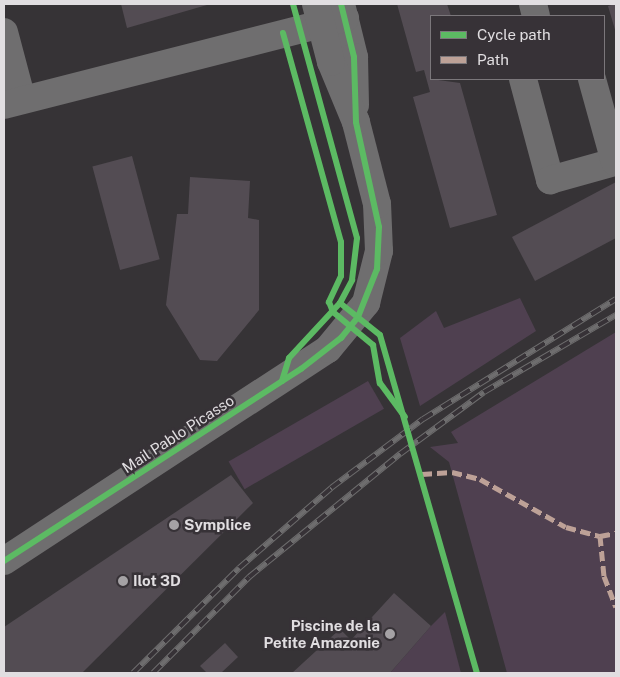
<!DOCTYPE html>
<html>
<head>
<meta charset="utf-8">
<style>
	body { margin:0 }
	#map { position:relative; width:620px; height:677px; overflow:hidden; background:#363336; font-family:"Public Sans",sans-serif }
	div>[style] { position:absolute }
	.green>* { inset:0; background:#4f4050; transform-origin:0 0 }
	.building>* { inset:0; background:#534c53; transform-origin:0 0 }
	.minor>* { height:28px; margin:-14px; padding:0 14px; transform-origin:14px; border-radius:14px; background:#6f6e6f }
	.rail>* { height:5.5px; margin-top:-2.75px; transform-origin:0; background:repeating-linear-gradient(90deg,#373237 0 11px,#6e6d6e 0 22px); box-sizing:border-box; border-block:1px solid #6e6d6e }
	.quiet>* { height:5px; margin-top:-2.5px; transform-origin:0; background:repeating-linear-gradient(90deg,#bda197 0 10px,transparent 0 15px) }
	.cycleway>* { height:6px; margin:-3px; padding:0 3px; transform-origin:3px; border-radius:3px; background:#5cba63 }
	.dots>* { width:14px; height:14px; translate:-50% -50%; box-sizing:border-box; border:2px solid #373237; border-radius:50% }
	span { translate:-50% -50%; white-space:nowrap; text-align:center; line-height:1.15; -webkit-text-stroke:5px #373237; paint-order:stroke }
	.street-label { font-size:15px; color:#e1dee1 }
	.poi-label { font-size:15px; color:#e1dee1; font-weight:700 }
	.left { translate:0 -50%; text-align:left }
	.right { translate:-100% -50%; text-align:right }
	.frame { position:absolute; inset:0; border:5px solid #e1dee1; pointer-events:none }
	.legend { position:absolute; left:430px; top:15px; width:175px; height:65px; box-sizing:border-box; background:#373237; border:1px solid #7b777b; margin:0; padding:6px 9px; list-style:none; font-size:15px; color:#e1dee1 }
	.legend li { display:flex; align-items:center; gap:10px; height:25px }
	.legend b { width:25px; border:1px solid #7b777b }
</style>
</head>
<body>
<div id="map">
	<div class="green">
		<div style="clip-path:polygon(520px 298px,536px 331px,420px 406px,400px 338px,436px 311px,444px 328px)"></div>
		<div style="clip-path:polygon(616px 332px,616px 673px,507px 673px,449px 462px,430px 447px,458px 443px,451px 432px)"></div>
		<div style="left:368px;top:381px;width:32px;height:161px;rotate:60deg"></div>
		<div style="clip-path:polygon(445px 612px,461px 673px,390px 673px,431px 626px)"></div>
	</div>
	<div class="building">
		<div style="clip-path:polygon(121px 4px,207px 4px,207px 5px,127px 28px)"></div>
		<div style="clip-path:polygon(397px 4px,447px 4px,451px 16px,431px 16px,431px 79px,460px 83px,497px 215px,450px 228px,413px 97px,430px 92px,424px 70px,416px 72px)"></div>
		<div style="clip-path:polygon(615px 4px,616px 4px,616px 33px,608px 6px)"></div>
		<div style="left:132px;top:156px;width:107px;height:41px;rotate:75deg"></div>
		<div style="clip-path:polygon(190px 177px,250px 181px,248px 218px,259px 220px,259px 310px,217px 361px,200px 360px,166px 305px,177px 214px,188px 214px)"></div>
		<div style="clip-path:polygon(616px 182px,616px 238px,535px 281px,512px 237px)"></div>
		<div style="clip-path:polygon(231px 475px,253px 503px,82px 673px,4px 673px,4px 627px)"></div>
		<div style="clip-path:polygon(394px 593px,431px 626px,390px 673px,292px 673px,340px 629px,351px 640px)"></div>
		<div style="clip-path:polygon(225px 643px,238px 657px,221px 673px,207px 673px,200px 666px)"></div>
	</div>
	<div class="minor">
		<div style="left:341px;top:4px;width:55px;rotate:76.2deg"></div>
		<div style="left:354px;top:57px;width:48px;rotate:88.8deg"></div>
		<div style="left:533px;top:4px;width:12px;rotate:76deg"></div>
		<div style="left:4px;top:32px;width:70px;rotate:75.2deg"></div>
		<div style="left:523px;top:79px;width:105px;rotate:75deg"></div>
		<div style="left:550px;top:180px;width:67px;rotate:-15.5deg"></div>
		<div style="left:615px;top:162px;width:86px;rotate:-105.5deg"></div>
		<div style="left:4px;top:105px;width:352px;rotate:-14.3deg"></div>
		<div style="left:4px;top:561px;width:387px;rotate:-33.2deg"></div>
		<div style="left:328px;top:349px;width:60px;rotate:-50.4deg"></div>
		<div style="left:366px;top:303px;width:54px;rotate:-76deg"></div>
		<div style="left:379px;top:251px;width:47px;rotate:-92.4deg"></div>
		<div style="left:377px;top:204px;width:85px;rotate:-104.4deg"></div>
		<div style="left:356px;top:122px;width:65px;rotate:-112.6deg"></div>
		<div style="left:331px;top:62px;width:60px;rotate:-104.5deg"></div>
	</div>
	<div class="rail">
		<div style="left:133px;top:673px;width:149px;rotate:-44.7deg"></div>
		<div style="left:239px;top:568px;width:122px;rotate:-41deg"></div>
		<div style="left:331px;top:488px;width:115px;rotate:-36.9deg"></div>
		<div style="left:423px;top:419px;width:227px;rotate:-31.9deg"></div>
		<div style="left:153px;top:673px;width:136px;rotate:-45deg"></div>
		<div style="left:249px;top:577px;width:195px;rotate:-39.2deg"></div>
		<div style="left:400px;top:454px;width:104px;rotate:-36.4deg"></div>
		<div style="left:484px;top:392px;width:153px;rotate:-30.3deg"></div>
	</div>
	<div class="quiet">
		<div style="left:422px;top:474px;width:30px;rotate:-4deg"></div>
		<div style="left:452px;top:472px;width:29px;rotate:14deg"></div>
		<div style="left:480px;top:479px;width:98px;rotate:29.2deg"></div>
		<div style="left:566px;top:527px;width:35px;rotate:15deg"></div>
		<div style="left:600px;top:536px;width:16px;rotate:-11deg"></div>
		<div style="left:600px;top:536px;width:40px;rotate:84.3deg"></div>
		<div style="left:604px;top:576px;width:33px;rotate:69deg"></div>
	</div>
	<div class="cycleway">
		<div style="left:283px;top:33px;width:217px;rotate:74.5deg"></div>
		<div style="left:341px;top:242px;width:34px;rotate:90deg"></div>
		<div style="left:341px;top:276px;width:29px;rotate:115deg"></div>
		<div style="left:329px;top:302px;width:11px;rotate:68deg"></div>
		<div style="left:333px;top:312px;width:52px;rotate:39.5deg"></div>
		<div style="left:373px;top:345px;width:39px;rotate:80deg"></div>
		<div style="left:380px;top:383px;width:42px;rotate:53.7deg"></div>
		<div style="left:340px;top:303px;width:51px;rotate:38.7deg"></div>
		<div style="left:380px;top:335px;width:352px;rotate:74deg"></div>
		<div style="left:282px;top:381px;width:24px;rotate:-73deg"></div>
		<div style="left:289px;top:358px;width:75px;rotate:-47.2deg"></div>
		<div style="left:340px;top:303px;width:26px;rotate:-62deg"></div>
		<div style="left:352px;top:280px;width:42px;rotate:-83.2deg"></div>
		<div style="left:357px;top:238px;width:243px;rotate:-105.3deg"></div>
		<div style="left:4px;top:561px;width:354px;rotate:-32.9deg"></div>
		<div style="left:301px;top:369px;width:51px;rotate:-37.8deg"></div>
		<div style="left:341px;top:338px;width:27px;rotate:-51deg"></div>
		<div style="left:358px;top:317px;width:52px;rotate:-68.4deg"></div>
		<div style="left:377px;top:269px;width:42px;rotate:-87.3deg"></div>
		<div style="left:379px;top:227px;width:107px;rotate:-102.4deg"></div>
		<div style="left:356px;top:122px;width:65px;rotate:-91.8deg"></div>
		<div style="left:354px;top:57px;width:55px;rotate:-103.8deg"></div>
	</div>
	<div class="dots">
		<div style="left:174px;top:525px;background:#a5a2a5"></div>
		<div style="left:123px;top:581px;background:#a5a2a5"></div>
		<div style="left:390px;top:634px;background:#a5a2a5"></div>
	</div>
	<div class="street-label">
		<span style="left:178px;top:434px;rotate:-33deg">Mail Pablo Picasso</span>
	</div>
	<div class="poi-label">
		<span class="left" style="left:184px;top:525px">Symplice</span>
		<span class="left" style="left:133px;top:581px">Ilot 3D</span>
		<span class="right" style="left:380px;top:634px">Piscine de la<br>Petite Amazonie</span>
	</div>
	<div class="frame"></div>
	<ul class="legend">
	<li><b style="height:6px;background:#5cba63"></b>Cycle path</li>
	<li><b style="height:6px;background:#bda197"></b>Path</li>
	</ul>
</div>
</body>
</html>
